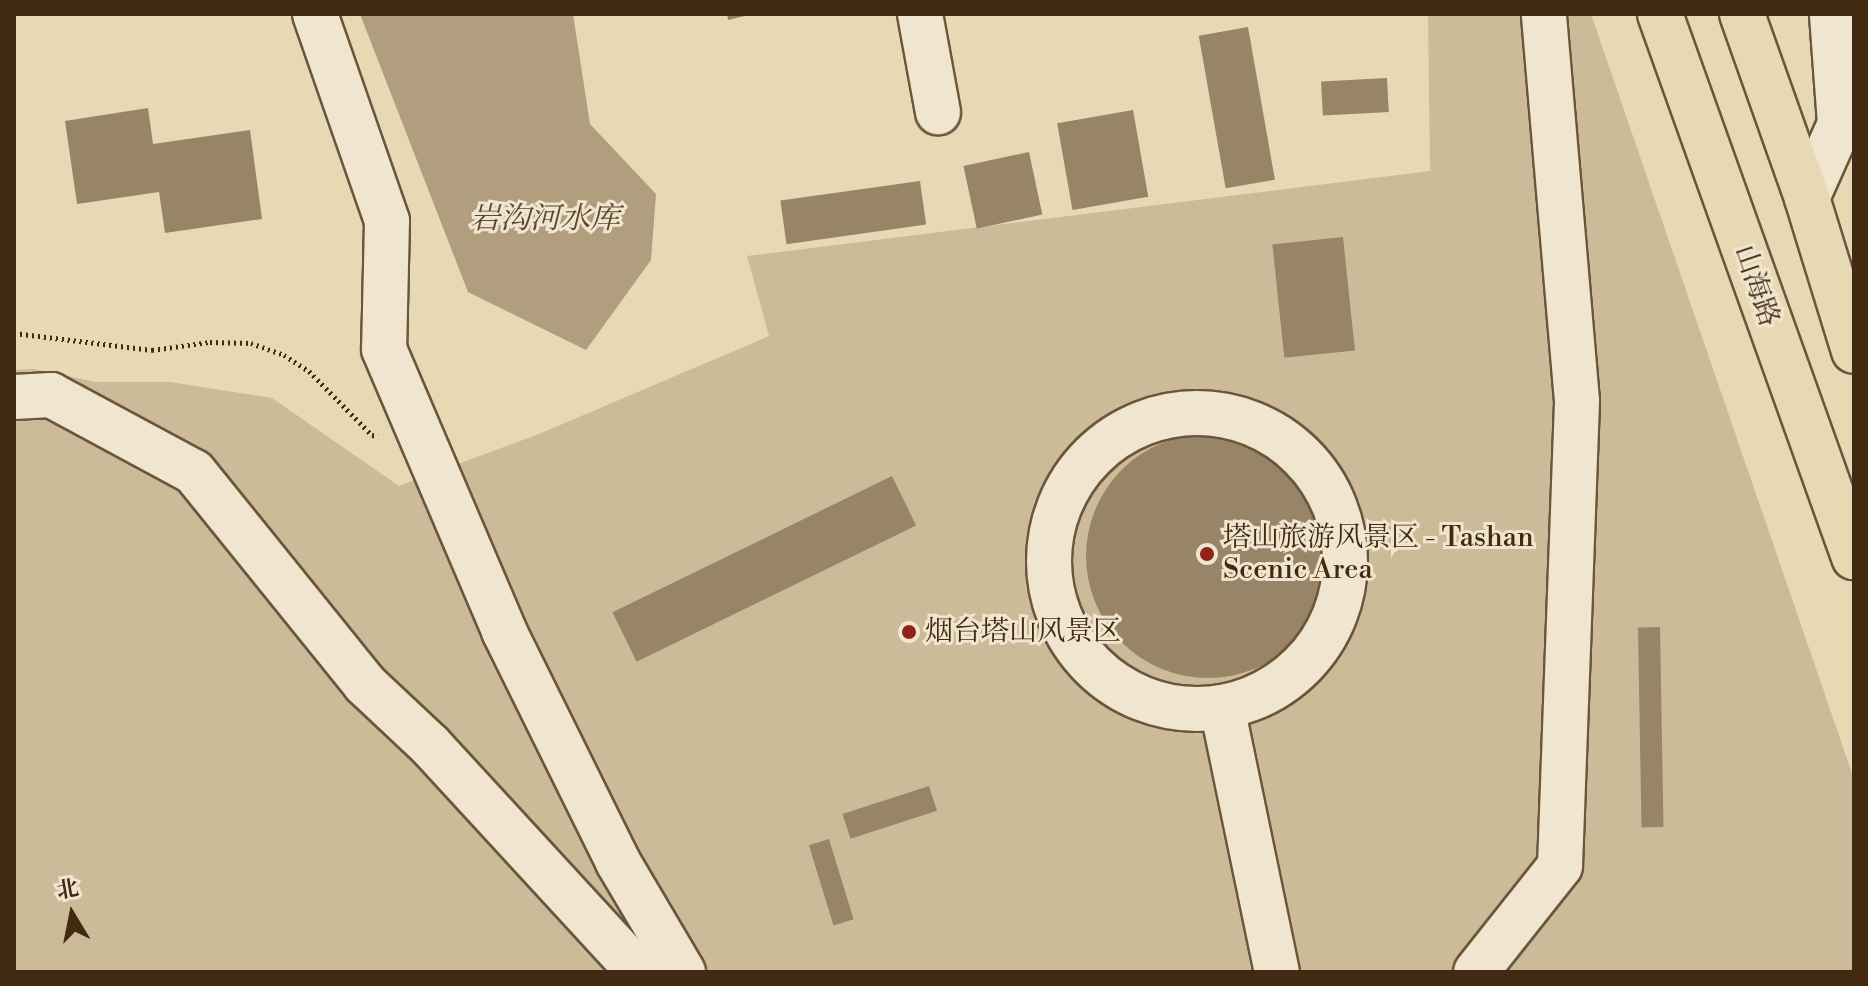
<!DOCTYPE html>
<html>
<head>
<meta charset="utf-8">
<style>
	body { margin:0 }
	#map { position:relative; width:1868px; height:986px; overflow:hidden; background:#e8d9b5; font-family:"Libre Bodoni","Noto Serif SC",serif }
	div>[style] { position:absolute }
	.green>* { inset:0; background:#cb9 }
	.water>* { inset:0; background:#b09e7e }
	.building>* { inset:0; background:#988567; transform-origin:0 0 }
	.round { border-radius:50% }
	.path>* { height:5px; margin-top:-2.5px; transform-origin:0; background:repeating-linear-gradient(90deg,#422a12 0 2px,transparent 0 6px) }
	.roads { filter:drop-shadow(2px 0 #6c563b) drop-shadow(-2px 0 #6c563b) drop-shadow(0 2px #6c563b) drop-shadow(0 -2px #6c563b) }
	.minor>* { height:44px; margin:-22px; padding:0 22px; transform-origin:22px; border-radius:22px; background:#f0e6cf }
	.minor>.ring { margin:-22px; padding:0; box-sizing:content-box; background:none; border:44px solid #f0e6cf; border-radius:50% }
	.major>* { height:44px; margin:-22px; padding:0 22px; transform-origin:22px; border-radius:22px; background:#e8d9b5 }
	.dots>* { width:22px; height:22px; translate:-50% -50%; box-sizing:border-box; border:4px solid #f0e6cf; border-radius:50% }
	span { translate:-50% -50%; white-space:nowrap; text-align:center; line-height:1.15; -webkit-text-stroke:6px #f0e6cf; paint-order:stroke }
	.street-label { font-size:28px; color:#422a12 }
	.poi-label { font-size:28px; color:#422a12 }
	.left { translate:0 -50%; text-align:left }
	.water-label { font-size:30px; color:#5e472d; font-style:italic }
	.frame { position:absolute; inset:0; border:16px solid #422a12; pointer-events:none }
	.north { position:absolute; left:32px; top:874px; width:80px; height:80px; -webkit-text-stroke:6px #f0e6cf; paint-order:stroke; rotate:350deg; font-size:22px; font-weight:700; line-height:32px; text-align:center; color:#422a12 }
	.north::after { content:''; display:block; margin:auto; width:28px; height:36px; background:#422a12; clip-path:polygon(50% 0,100% 100%,50% 72%,0 100%) }
</style>
</head>
<body>
<div id="map">
	<div class="green">
		<div style="clip-path:polygon(1428px 14px,1591px 14px,1854px 779px,1854px 972px,14px 972px,14px 370px,34px 369px,96px 382px,170px 382px,272px 398px,399px 486px,539px 434px,769px 336px,747px 256px,1430px 171px)"></div>
	</div>
	<div class="water">
		<div style="clip-path:polygon(360px 14px,573px 14px,590px 124px,656px 194px,651px 260px,586px 350px,468px 292px)"></div>
	</div>
	<div class="building">
		<div style="clip-path:polygon(727px 14px,749px 14px,749px 15px,728px 20px)"></div>
		<div style="left:1248px;top:27px;width:155px;height:50px;rotate:80deg"></div>
		<div style="left:1387px;top:78px;width:34px;height:66px;rotate:87deg"></div>
		<div style="clip-path:polygon(148px 108px,153px 144px,250px 130px,262px 219px,165px 233px,159px 192px,77px 204px,65px 121px)"></div>
		<div style="left:1133px;top:110px;width:88px;height:77px;rotate:80deg"></div>
		<div style="left:1029px;top:152px;width:64px;height:67px;rotate:78deg"></div>
		<div style="left:920px;top:181px;width:44px;height:141px;rotate:82deg"></div>
		<div style="left:1343px;top:237px;width:114px;height:71px;rotate:84deg"></div>
		<div class="round" style="left:1086px;top:434px;width:244px;height:244px"></div>
		<div style="left:892px;top:476px;width:55px;height:311px;rotate:64deg"></div>
		<div style="left:1660px;top:627px;width:200px;height:22px;rotate:89deg"></div>
		<div style="left:929px;top:786px;width:26px;height:91px;rotate:72deg"></div>
		<div style="left:829px;top:839px;width:84px;height:21px;rotate:73deg"></div>
	</div>
	<div class="path">
		<div style="left:14px;top:333px;width:139px;rotate:7deg"></div>
		<div style="left:152px;top:350px;width:59px;rotate:-7.9deg"></div>
		<div style="left:210px;top:342px;width:41px;rotate:1.4deg"></div>
		<div style="left:251px;top:343px;width:35px;rotate:20deg"></div>
		<div style="left:284px;top:355px;width:30px;rotate:33deg"></div>
		<div style="left:309px;top:371px;width:90px;rotate:45.5deg"></div>
		<div style="left:372px;top:435px;width:6px;rotate:9deg"></div>
	</div>
	<div class="roads">
		<div class="minor">
			<div style="left:315px;top:14px;width:219px;rotate:70.8deg"></div>
			<div style="left:387px;top:221px;width:128px;rotate:91.3deg"></div>
			<div style="left:384px;top:349px;width:306px;rotate:66.9deg"></div>
			<div style="left:504px;top:631px;width:258px;rotate:63.7deg"></div>
			<div style="left:618px;top:862px;width:128px;rotate:59.4deg"></div>
			<div style="left:920px;top:14px;width:100px;rotate:79.6deg"></div>
			<div style="left:1807px;top:198px;width:81px;rotate:-66deg"></div>
			<div style="left:1840px;top:124px;width:110px;rotate:-94.2deg"></div>
			<div style="left:14px;top:397px;width:37px;rotate:-3deg"></div>
			<div style="left:51px;top:395px;width:162px;rotate:28.3deg"></div>
			<div style="left:194px;top:472px;width:272px;rotate:51.1deg"></div>
			<div style="left:365px;top:684px;width:89px;rotate:43.2deg"></div>
			<div style="left:430px;top:745px;width:309px;rotate:47.4deg"></div>
			<div class="ring" style="left:1049px;top:413px;width:252px;height:252px"></div>
			<div style="left:1222px;top:707px;width:271px;rotate:78.3deg"></div>
			<div style="left:1476px;top:972px;width:135px;rotate:-51.6deg"></div>
			<div style="left:1560px;top:866px;width:465px;rotate:-87.9deg"></div>
			<div style="left:1577px;top:401px;width:388px;rotate:-94.9deg"></div>
		</div>
		<div class="major">
			<div style="left:1660px;top:14px;width:577px;rotate:70.34deg"></div>
			<div style="left:1742px;top:14px;width:195px;rotate:70.5deg"></div>
			<div style="left:1807px;top:198px;width:160px;rotate:72.9deg"></div>
		</div>
	</div>
	<div class="dots">
		<div style="left:1207px;top:554px;background:#8f2418"></div>
		<div style="left:909px;top:632px;background:#8f2418"></div>
	</div>
	<div class="street-label">
		<span style="left:1756px;top:286px;rotate:71deg">山海路</span>
	</div>
	<div class="poi-label">
		<span class="left" style="left:1223px;top:554px">塔山旅游风景区 - Tashan<br>Scenic Area</span>
		<span class="left" style="left:925px;top:632px">烟台塔山风景区</span>
	</div>
	<div class="water-label">
		<span style="left:545px;top:219px">岩沟河水库</span>
	</div>
	<div class="frame"></div>
	<div class="north">北</div>
</div>
</body>
</html>
